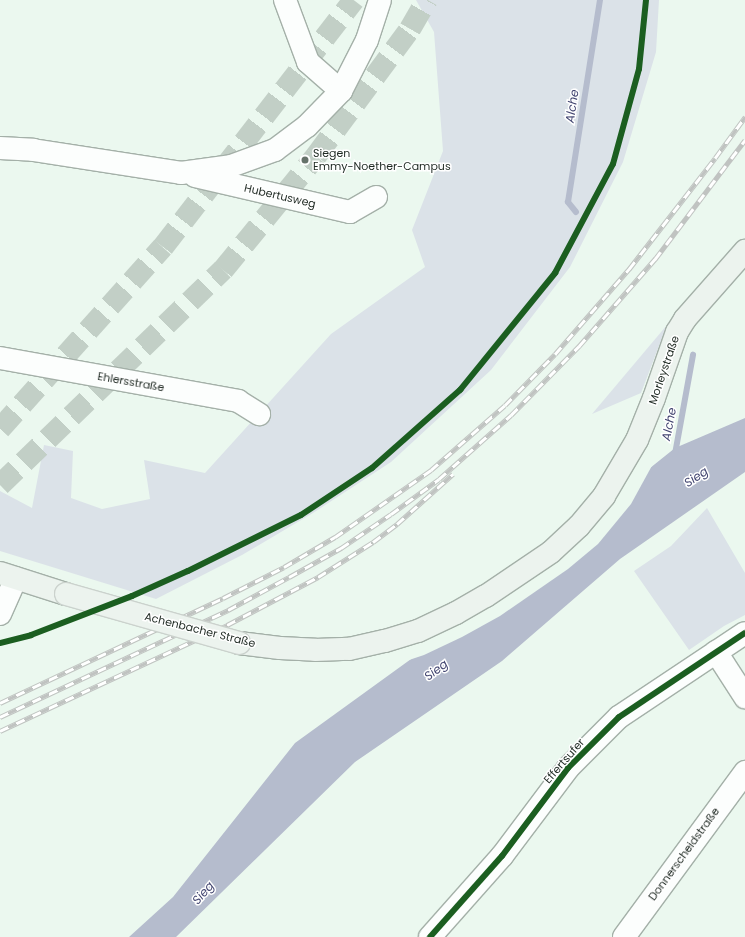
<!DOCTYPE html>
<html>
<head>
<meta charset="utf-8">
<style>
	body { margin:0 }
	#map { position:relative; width:745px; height:937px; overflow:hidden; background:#ebf8ef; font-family:Poppins,sans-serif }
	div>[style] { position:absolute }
	.green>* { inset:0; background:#dbe2e8 }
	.water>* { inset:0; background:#b5bccd }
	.pier>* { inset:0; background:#ebf8ef }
	.stream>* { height:6px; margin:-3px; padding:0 3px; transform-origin:3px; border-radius:3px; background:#b5bccd }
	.highway-tunnel>* { height:22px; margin-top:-11px; transform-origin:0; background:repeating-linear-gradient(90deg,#c2cfc6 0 22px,transparent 0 33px) }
	.roads { filter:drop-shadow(1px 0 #a4b0a8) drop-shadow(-1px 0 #a4b0a8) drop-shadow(0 1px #a4b0a8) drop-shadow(0 -1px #a4b0a8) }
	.minor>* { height:22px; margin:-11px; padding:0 11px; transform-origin:11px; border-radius:11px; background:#fcfefd }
	.major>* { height:22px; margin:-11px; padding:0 11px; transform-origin:11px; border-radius:11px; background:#ecf3ee }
	.rail>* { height:4.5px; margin-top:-2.25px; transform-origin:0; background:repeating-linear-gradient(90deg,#fff 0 9px,#c0c3c1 0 18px); box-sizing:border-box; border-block:1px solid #c0c3c1 }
	.bridges { filter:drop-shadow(1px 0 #cbd2cd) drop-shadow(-1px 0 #cbd2cd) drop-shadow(0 1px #cbd2cd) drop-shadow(0 -1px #cbd2cd) }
	.major-bridge>* { height:22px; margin:-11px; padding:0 11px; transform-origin:11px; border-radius:11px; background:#ecf3ee }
	.cycleway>* { height:6px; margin:-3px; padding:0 3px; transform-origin:3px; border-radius:3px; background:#1b5e20 }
	.dots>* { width:11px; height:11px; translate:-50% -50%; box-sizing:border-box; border:2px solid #fff; border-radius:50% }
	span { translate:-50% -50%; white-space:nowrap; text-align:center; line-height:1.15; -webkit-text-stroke:3px #fff; paint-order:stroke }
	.poi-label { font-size:11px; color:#1f2a23 }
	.left { translate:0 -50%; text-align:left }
	.street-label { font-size:11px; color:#1f2a23 }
	.water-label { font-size:12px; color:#424570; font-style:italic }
</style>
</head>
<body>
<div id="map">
	<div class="green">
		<div style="clip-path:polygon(416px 0,659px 0,656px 52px,623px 162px,570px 267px,491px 370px,391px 462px,313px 513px,242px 555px,156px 599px,0 551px,0 491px,32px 508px,44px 445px,73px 451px,71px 498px,102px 509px,150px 499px,144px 460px,205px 473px,331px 334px,425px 267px,412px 230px,443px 151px,434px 32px)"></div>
		<div style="clip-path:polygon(667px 325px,641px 393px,592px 414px)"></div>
		<div style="clip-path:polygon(707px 508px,745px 573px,745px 615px,724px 626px,689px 650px,634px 571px,671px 546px)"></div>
	</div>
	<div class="water">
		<div style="clip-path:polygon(745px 418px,745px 472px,620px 559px,502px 661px,355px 762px,176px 937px,129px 937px,173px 897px,295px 743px,418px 654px,675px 448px)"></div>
	</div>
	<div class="pier">
		<div style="clip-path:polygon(654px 462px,631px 504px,598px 544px,568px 569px,500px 616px,462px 637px,424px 655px,406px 661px)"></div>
	</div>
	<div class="stream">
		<div style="left:576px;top:212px;width:13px;rotate:-129deg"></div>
		<div style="left:568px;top:202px;width:205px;rotate:-81deg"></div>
		<div style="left:675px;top:454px;width:101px;rotate:-79.7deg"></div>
	</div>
	<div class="highway-tunnel">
		<div style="left:0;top:429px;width:244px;rotate:-48.2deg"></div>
		<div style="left:163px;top:247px;width:312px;rotate:-52.3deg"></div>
		<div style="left:0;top:485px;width:310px;rotate:-44deg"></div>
		<div style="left:223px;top:270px;width:147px;rotate:-50.8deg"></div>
		<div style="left:316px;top:156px;width:158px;rotate:-53.5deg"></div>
		<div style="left:410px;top:29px;width:34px;rotate:-60deg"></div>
	</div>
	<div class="roads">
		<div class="minor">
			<div style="left:285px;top:0;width:66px;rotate:69.6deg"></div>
			<div style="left:308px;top:62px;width:44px;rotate:41.3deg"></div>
			<div style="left:0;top:148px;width:33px;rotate:3deg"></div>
			<div style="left:33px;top:150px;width:150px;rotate:8.8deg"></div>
			<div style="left:181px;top:173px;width:50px;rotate:-8deg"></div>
			<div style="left:231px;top:166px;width:47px;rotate:-20deg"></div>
			<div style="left:275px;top:150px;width:40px;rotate:-37deg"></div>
			<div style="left:307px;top:126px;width:49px;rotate:-45.8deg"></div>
			<div style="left:341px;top:91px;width:57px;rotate:-63deg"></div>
			<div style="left:367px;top:40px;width:42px;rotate:-72deg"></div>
			<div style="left:195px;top:176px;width:159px;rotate:13.1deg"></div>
			<div style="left:350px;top:212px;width:30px;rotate:-30deg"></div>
			<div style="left:0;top:358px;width:242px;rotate:10.2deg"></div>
			<div style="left:238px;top:401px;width:25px;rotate:32deg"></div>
			<div style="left:0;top:614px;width:39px;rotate:-66deg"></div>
			<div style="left:716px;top:652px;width:54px;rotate:57.2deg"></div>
			<div style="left:430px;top:937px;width:108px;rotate:-48.4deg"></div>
			<div style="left:502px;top:856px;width:110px;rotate:-53.1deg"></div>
			<div style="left:568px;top:768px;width:72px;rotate:-45deg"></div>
			<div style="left:619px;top:717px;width:151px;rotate:-33.7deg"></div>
			<div style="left:624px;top:937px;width:205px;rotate:-53.7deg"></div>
		</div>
		<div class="major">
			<div style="left:0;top:573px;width:69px;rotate:17.7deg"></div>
			<div style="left:239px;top:643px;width:41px;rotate:7deg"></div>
			<div style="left:280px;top:648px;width:35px;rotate:3deg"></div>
			<div style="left:315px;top:650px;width:34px;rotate:-2deg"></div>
			<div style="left:349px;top:649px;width:37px;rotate:-13deg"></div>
			<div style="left:385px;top:641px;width:34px;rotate:-17deg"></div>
			<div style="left:418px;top:631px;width:42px;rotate:-25.3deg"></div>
			<div style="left:456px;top:613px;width:34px;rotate:-30deg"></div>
			<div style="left:486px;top:596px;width:78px;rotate:-34.1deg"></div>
			<div style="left:551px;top:552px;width:38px;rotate:-43deg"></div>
			<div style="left:579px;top:526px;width:39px;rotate:-50deg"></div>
			<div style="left:604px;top:496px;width:65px;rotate:-59.5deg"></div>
			<div style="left:637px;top:440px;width:45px;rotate:-68deg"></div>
			<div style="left:654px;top:398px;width:70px;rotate:-70.8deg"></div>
			<div style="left:677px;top:332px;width:15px;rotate:-58deg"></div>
			<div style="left:685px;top:319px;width:91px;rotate:-48.6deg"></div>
		</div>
	</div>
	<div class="rail">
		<div style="left:0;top:703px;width:246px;rotate:-25.2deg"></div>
		<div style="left:223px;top:598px;width:68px;rotate:-26.9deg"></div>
		<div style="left:284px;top:567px;width:59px;rotate:-30.5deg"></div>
		<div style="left:335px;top:537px;width:117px;rotate:-34.9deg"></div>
		<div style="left:431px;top:470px;width:98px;rotate:-41.3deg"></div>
		<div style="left:505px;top:405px;width:71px;rotate:-45.6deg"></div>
		<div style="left:555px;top:354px;width:113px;rotate:-49deg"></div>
		<div style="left:629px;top:269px;width:140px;rotate:-52.2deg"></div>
		<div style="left:715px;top:158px;width:51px;rotate:-53.8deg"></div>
		<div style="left:0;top:717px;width:252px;rotate:-25.1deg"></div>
		<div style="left:228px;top:610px;width:69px;rotate:-28.4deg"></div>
		<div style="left:289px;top:577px;width:60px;rotate:-29.1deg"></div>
		<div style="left:341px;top:548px;width:60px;rotate:-34.2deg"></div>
		<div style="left:391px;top:514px;width:59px;rotate:-36.1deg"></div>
		<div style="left:439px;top:479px;width:96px;rotate:-41.6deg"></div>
		<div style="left:511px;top:415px;width:97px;rotate:-45.4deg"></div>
		<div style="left:579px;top:346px;width:116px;rotate:-48.9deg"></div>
		<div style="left:655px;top:259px;width:149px;rotate:-52.9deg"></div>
		<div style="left:0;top:731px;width:251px;rotate:-25deg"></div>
		<div style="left:227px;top:625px;width:103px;rotate:-27.8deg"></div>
		<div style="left:318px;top:577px;width:65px;rotate:-32.5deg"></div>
		<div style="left:373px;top:542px;width:30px;rotate:-37deg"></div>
		<div style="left:397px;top:524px;width:75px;rotate:-41.8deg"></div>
	</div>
	<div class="bridges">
		<div class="major-bridge">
			<div style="left:66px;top:594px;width:180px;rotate:15.8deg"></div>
		</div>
	</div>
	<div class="cycleway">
		<div style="left:0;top:643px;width:32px;rotate:-14deg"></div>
		<div style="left:31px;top:635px;width:108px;rotate:-21.1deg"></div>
		<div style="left:132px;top:596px;width:61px;rotate:-24.1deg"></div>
		<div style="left:188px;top:571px;width:126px;rotate:-26.4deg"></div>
		<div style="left:301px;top:515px;width:85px;rotate:-33.5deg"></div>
		<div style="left:372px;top:468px;width:118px;rotate:-41.6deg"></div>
		<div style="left:460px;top:390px;width:151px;rotate:-50.9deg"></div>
		<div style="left:555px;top:273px;width:123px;rotate:-62deg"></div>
		<div style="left:613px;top:164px;width:98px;rotate:-74.7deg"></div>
		<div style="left:639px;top:69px;width:69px;rotate:-84.2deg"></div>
		<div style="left:430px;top:937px;width:108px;rotate:-48.4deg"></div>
		<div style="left:502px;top:856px;width:110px;rotate:-53.1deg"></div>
		<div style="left:568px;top:768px;width:72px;rotate:-45deg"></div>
		<div style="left:619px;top:717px;width:151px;rotate:-33.7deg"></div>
	</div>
	<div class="dots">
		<div style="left:305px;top:160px;background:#66726a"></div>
	</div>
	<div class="poi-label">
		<span class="left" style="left:313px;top:160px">Siegen<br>Emmy-Noether-Campus</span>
	</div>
	<div class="street-label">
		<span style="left:280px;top:196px;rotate:13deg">Hubertusweg</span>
		<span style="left:664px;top:370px;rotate:-71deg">Morleystraße</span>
		<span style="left:131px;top:382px;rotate:10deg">Ehlersstraße</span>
		<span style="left:200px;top:630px;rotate:14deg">Achenbacher Straße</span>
		<span style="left:564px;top:761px;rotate:-49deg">Effertsufer</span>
		<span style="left:684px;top:854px;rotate:-54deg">Donnerscheidstraße</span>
	</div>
	<div class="water-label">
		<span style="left:572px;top:106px;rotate:-81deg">Alche</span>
		<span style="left:669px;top:424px;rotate:-79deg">Alche</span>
		<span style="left:696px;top:477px;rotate:-34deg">Sieg</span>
		<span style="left:436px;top:670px;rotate:-37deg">Sieg</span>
		<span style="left:203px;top:893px;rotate:-49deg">Sieg</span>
	</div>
</div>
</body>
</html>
